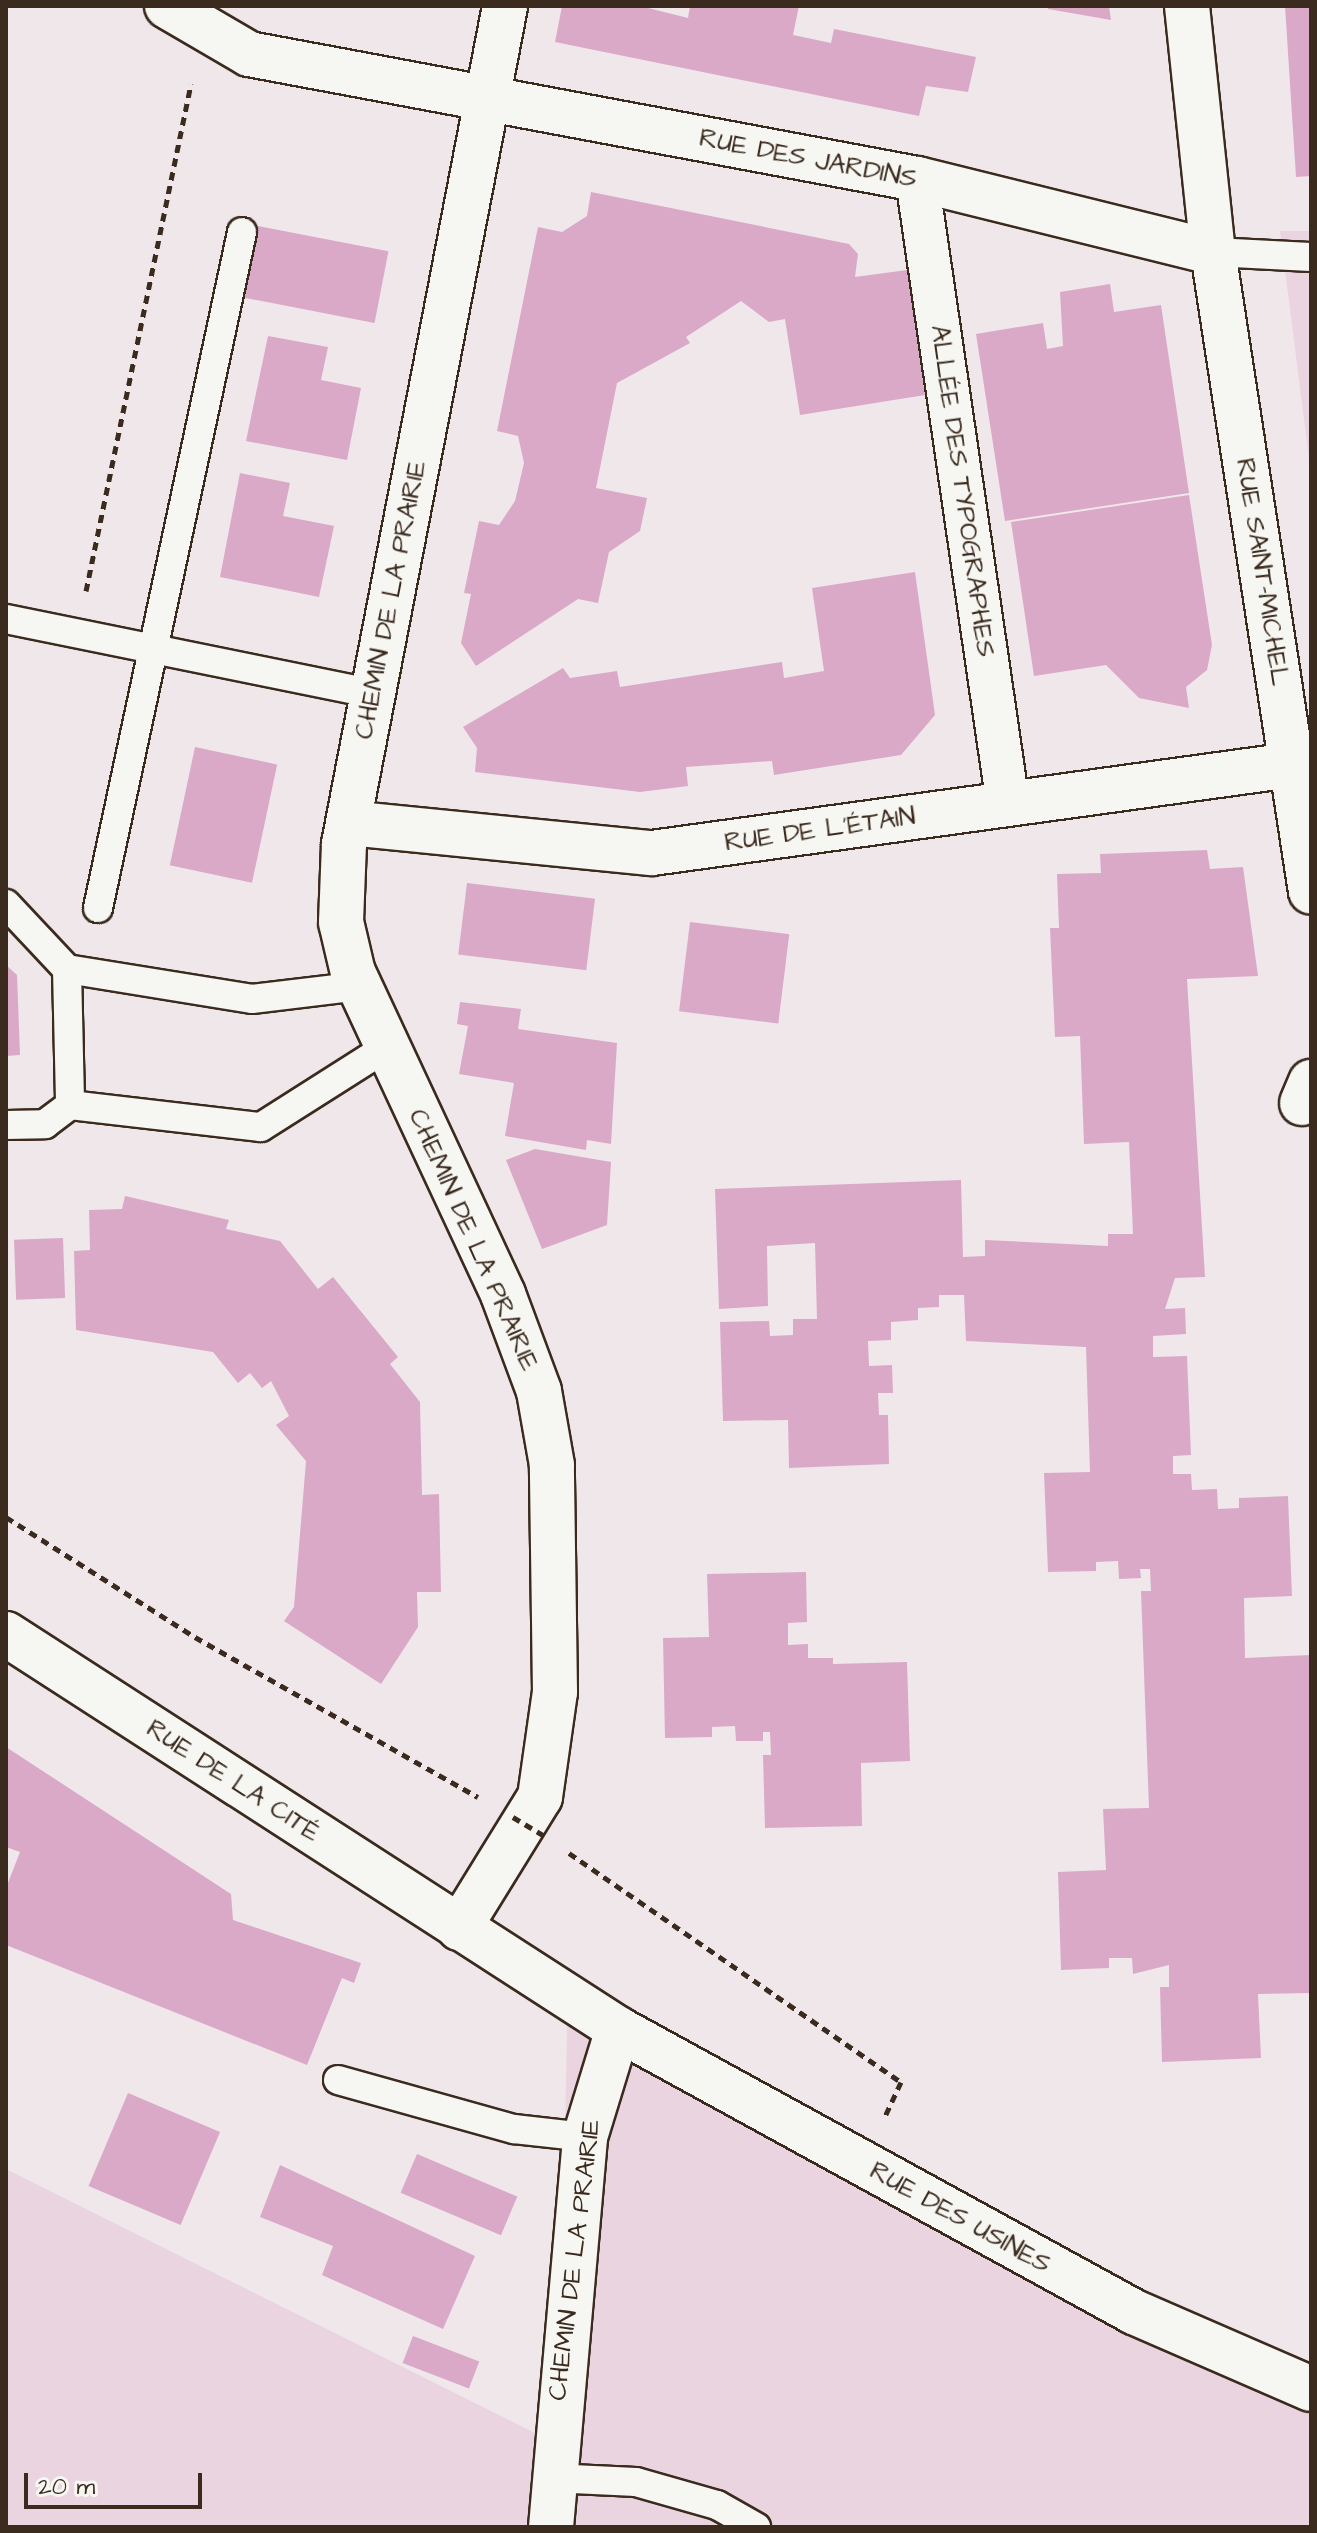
<!DOCTYPE html>
<html>
<head>
<meta charset="utf-8">
<style>
	body { margin:0 }
	#map { position:relative; width:1317px; height:2533px; overflow:hidden; background:#f0e7ea; font-family:"Architects Daughter",sans-serif }
	div>[style] { position:absolute }
	.built>* { inset:0; background:#e9d4e0 }
	.building>* { inset:0; background:#daa9c8; transform-origin:0 0 }
	.path>* { height:5px; margin-top:-2.5px; transform-origin:0; background:repeating-linear-gradient(90deg,#3b2a1e 0 8px,transparent 0 14px) }
	.roads { filter:drop-shadow(2px 0 #3b2a1e) drop-shadow(-2px 0 #3b2a1e) drop-shadow(0 2px #3b2a1e) drop-shadow(0 -2px #3b2a1e) }
	.service>* { height:28px; margin:-14px; padding:0 14px; transform-origin:14px; border-radius:14px; background:#f6f6f2 }
	.pedestrian>* { height:42px; margin:-21px; padding:0 21px; transform-origin:21px; border-radius:21px; background:#f6f6f2 }
	.minor>* { height:44px; margin:-22px; padding:0 22px; transform-origin:22px; border-radius:22px; background:#f6f6f2 }
	.path-bridge>* { height:5px; margin-top:-2.5px; transform-origin:0; background:repeating-linear-gradient(90deg,#3b2a1e 0 8px,transparent 0 14px) }
	span { translate:-50% -50%; white-space:nowrap; text-align:center; line-height:1.15; -webkit-text-stroke:7px #f6f6f2; paint-order:stroke }
	.street-label { font-size:26px; color:#3b2a1e }
	.frame { position:absolute; inset:0; border:8px solid #3b2a1e; pointer-events:none }
	.scale { position:absolute; left:24px; top:2473px; width:178px; height:36px; box-sizing:border-box; border:4px solid #3b2a1e; border-top:0; padding-left:10px; font-size:24px; line-height:28px; white-space:nowrap; color:#3b2a1e; -webkit-text-stroke:6px #f6f6f2; paint-order:stroke }
</style>
</head>
<body>
<div id="map">
	<div class="built">
		<div style="clip-path:polygon(1280px 231px,1311px 231px,1311px 474px)"></div>
		<div style="clip-path:polygon(568px 1973px,934px 2205px,1311px 2396px,1311px 2527px,6px 2527px,6px 2169px,543px 2437px,561px 2352px)"></div>
	</div>
	<div class="building">
		<div style="clip-path:polygon(562px 6px,640px 6px,688px 18px,690px 6px,799px 6px,793px 35px,831px 43px,834px 29px,976px 57px,968px 92px,926px 86px,919px 116px,555px 42px)"></div>
		<div style="clip-path:polygon(1048px 6px,1109px 6px,1111px 20px,1048px 9px)"></div>
		<div style="clip-path:polygon(1285px 6px,1311px 6px,1311px 176px,1296px 177px)"></div>
		<div style="clip-path:polygon(591px 192px,849px 244px,858px 254px,855px 277px,907px 270px,925px 395px,800px 415px,785px 319px,769px 322px,741px 301px,686px 337px,690px 343px,617px 383px,596px 488px,647px 498px,640px 531px,609px 552px,598px 603px,578px 599px,476px 666px,461px 643px,471px 594px,464px 593px,479px 521px,499px 525px,515px 501px,524px 463px,518px 436px,497px 431px,538px 227px,562px 232px,587px 216px)"></div>
		<div style="left:253px;top:225px;width:138px;height:73px;rotate:11deg"></div>
		<div style="clip-path:polygon(1110px 284px,1114px 312px,1161px 305px,1189px 493px,1005px 521px,976px 334px,1043px 323px,1047px 349px,1063px 346px,1060px 292px)"></div>
		<div style="clip-path:polygon(268px 336px,328px 347px,321px 380px,361px 388px,347px 460px,246px 441px)"></div>
		<div style="clip-path:polygon(240px 473px,290px 483px,283px 516px,334px 526px,319px 597px,220px 577px)"></div>
		<div style="clip-path:polygon(1189px 495px,1212px 645px,1207px 670px,1186px 687px,1189px 708px,1139px 698px,1106px 665px,1034px 676px,1011px 522px)"></div>
		<div style="clip-path:polygon(915px 572px,935px 715px,901px 755px,774px 775px,772px 761px,686px 767px,688px 786px,640px 792px,475px 772px,477px 748px,463px 727px,563px 668px,570px 678px,617px 671px,620px 687px,782px 662px,784px 678px,824px 671px,812px 588px)"></div>
		<div style="left:195px;top:747px;width:84px;height:121px;rotate:12deg"></div>
		<div style="clip-path:polygon(1207px 850px,1210px 869px,1243px 867px,1258px 976px,1187px 979px,1205px 1277px,1175px 1278px,1165px 1309px,1185px 1308px,1186px 1334px,1153px 1336px,1153px 1357px,1187px 1356px,1191px 1455px,1173px 1456px,1173px 1474px,1191px 1474px,1192px 1490px,1217px 1489px,1218px 1509px,1239px 1508px,1239px 1498px,1288px 1496px,1292px 1596px,1244px 1598px,1245px 1658px,1311px 1655px,1311px 1993px,1258px 1994px,1261px 2058px,1162px 2062px,1160px 1987px,1169px 1987px,1169px 1965px,1133px 1974px,1132px 1958px,1109px 1958px,1109px 1968px,1061px 1970px,1058px 1872px,1106px 1870px,1103px 1809px,1149px 1808px,1141px 1591px,1151px 1591px,1150px 1569px,1140px 1569px,1141px 1578px,1119px 1579px,1118px 1561px,1096px 1562px,1096px 1571px,1048px 1572px,1044px 1473px,1090px 1472px,1086px 1347px,966px 1341px,964px 1295px,939px 1295px,939px 1307px,918px 1308px,918px 1320px,891px 1322px,891px 1340px,868px 1341px,869px 1366px,892px 1365px,893px 1393px,878px 1393px,879px 1415px,888px 1415px,889px 1464px,789px 1468px,788px 1420px,723px 1421px,720px 1322px,769px 1321px,770px 1336px,793px 1335px,793px 1319px,817px 1319px,815px 1243px,767px 1246px,768px 1306px,719px 1309px,715px 1189px,961px 1180px,963px 1257px,985px 1256px,985px 1240px,1108px 1246px,1108px 1234px,1133px 1234px,1129px 1142px,1084px 1144px,1080px 1036px,1055px 1037px,1050px 928px,1059px 928px,1057px 874px,1101px 873px,1100px 854px)"></div>
		<div style="left:467px;top:883px;width:129px;height:72px;rotate:7deg"></div>
		<div style="left:690px;top:922px;width:100px;height:90px;rotate:7deg"></div>
		<div style="clip-path:polygon(6px 965px,17px 975px,20px 1055px,6px 1056px)"></div>
		<div style="clip-path:polygon(460px 1002px,521px 1009px,518px 1029px,617px 1043px,611px 1144px,587px 1140px,586px 1150px,505px 1136px,514px 1083px,459px 1074px,468px 1026px,457px 1024px)"></div>
		<div style="clip-path:polygon(535px 1149px,611px 1162px,607px 1225px,542px 1249px,506px 1160px)"></div>
		<div style="clip-path:polygon(125px 1196px,229px 1220px,226px 1229px,280px 1241px,318px 1289px,333px 1277px,398px 1357px,390px 1364px,420px 1402px,422px 1495px,439px 1494px,441px 1592px,417px 1592px,418px 1627px,381px 1684px,284px 1621px,294px 1607px,306px 1461px,276px 1425px,289px 1416px,271px 1381px,262px 1388px,250px 1373px,238px 1383px,213px 1352px,76px 1330px,74px 1251px,90px 1250px,89px 1210px,122px 1209px)"></div>
		<div style="left:63px;top:1238px;width:60px;height:49px;rotate:88deg"></div>
		<div style="clip-path:polygon(806px 1572px,807px 1622px,788px 1623px,788px 1645px,808px 1644px,808px 1658px,833px 1658px,833px 1664px,907px 1662px,910px 1761px,861px 1763px,862px 1826px,765px 1828px,763px 1755px,771px 1755px,770px 1732px,763px 1732px,763px 1741px,736px 1741px,735px 1726px,712px 1727px,712px 1737px,665px 1738px,663px 1638px,709px 1637px,707px 1574px)"></div>
		<div style="clip-path:polygon(6px 1747px,231px 1894px,233px 1920px,361px 1963px,354px 1983px,342px 1978px,307px 2065px,6px 1945px,6px 1888px,20px 1852px,6px 1847px)"></div>
		<div style="left:128px;top:2093px;width:100px;height:101px;rotate:23deg"></div>
		<div style="left:417px;top:2154px;width:109px;height:42px;rotate:23deg"></div>
		<div style="clip-path:polygon(280px 2165px,475px 2256px,443px 2329px,322px 2275px,333px 2246px,260px 2217px)"></div>
		<div style="left:413px;top:2336px;width:71px;height:29px;rotate:21deg"></div>
	</div>
	<div class="path">
		<div style="left:86px;top:591px;width:518px;rotate:-78.3deg"></div>
		<div style="left:6px;top:1517px;width:224px;rotate:32.4deg"></div>
		<div style="left:195px;top:1637px;width:325px;rotate:29.5deg"></div>
		<div style="left:569px;top:1853px;width:403px;rotate:34.6deg"></div>
		<div style="left:901px;top:2082px;width:38px;rotate:115deg"></div>
	</div>
	<div class="roads">
		<div class="service">
			<div style="left:1213px;top:252px;width:98px;rotate:2.9deg"></div>
			<div style="left:6px;top:619px;width:375px;rotate:11.5deg"></div>
			<div style="left:6px;top:904px;width:89px;rotate:46.8deg"></div>
			<div style="left:67px;top:969px;width:187px;rotate:9.2deg"></div>
			<div style="left:252px;top:999px;width:108px;rotate:-6.9deg"></div>
			<div style="left:98px;top:908px;width:691px;rotate:-77.97deg"></div>
			<div style="left:67px;top:969px;width:136px;rotate:88.7deg"></div>
			<div style="left:70px;top:1105px;width:192px;rotate:6.6deg"></div>
			<div style="left:261px;top:1127px;width:149px;rotate:-32.4deg"></div>
			<div style="left:6px;top:1125px;width:39px;rotate:-1deg"></div>
			<div style="left:45px;top:1124px;width:31px;rotate:-37deg"></div>
			<div style="left:338px;top:2080px;width:183px;rotate:15.6deg"></div>
			<div style="left:514px;top:2129px;width:71px;rotate:6.4deg"></div>
			<div style="left:551px;top:2478px;width:85px;rotate:2.7deg"></div>
			<div style="left:636px;top:2482px;width:84px;rotate:15.9deg"></div>
			<div style="left:717px;top:2505px;width:45px;rotate:29.4deg"></div>
		</div>
		<div class="pedestrian">
			<div style="left:917px;top:179px;width:632px;rotate:81.72deg"></div>
		</div>
		<div class="minor">
			<div style="left:167px;top:6px;width:95px;rotate:30.3deg"></div>
			<div style="left:249px;top:54px;width:680px;rotate:10.6deg"></div>
			<div style="left:917px;top:179px;width:305px;rotate:13.9deg"></div>
			<div style="left:1187px;top:6px;width:247px;rotate:84deg"></div>
			<div style="left:1213px;top:252px;width:647px;rotate:81.29deg"></div>
			<div style="left:349px;top:823px;width:304px;rotate:5.7deg"></div>
			<div style="left:652px;top:853px;width:645px;rotate:-7.84deg"></div>
			<div style="left:1302px;top:1103px;width:23px;rotate:-67deg"></div>
			<div style="left:6px;top:1634px;width:728px;rotate:32.84deg"></div>
			<div style="left:618px;top:2029px;width:589px;rotate:28.74deg"></div>
			<div style="left:1134px;top:2312px;width:193px;rotate:23.5deg"></div>
			<div style="left:459px;top:1928px;width:154px;rotate:-58.3deg"></div>
			<div style="left:540px;top:1797px;width:106px;rotate:-81.9deg"></div>
			<div style="left:555px;top:1692px;width:227px;rotate:-90.8deg"></div>
			<div style="left:552px;top:1465px;width:75px;rotate:-100deg"></div>
			<div style="left:539px;top:1391px;width:103px;rotate:-110.4deg"></div>
			<div style="left:503px;top:1294px;width:354px;rotate:-115deg"></div>
			<div style="left:353px;top:973px;width:52px;rotate:-103.2deg"></div>
			<div style="left:341px;top:922px;width:78px;rotate:-87.8deg"></div>
			<div style="left:344px;top:844px;width:853px;rotate:-79.12deg"></div>
			<div style="left:551px;top:2527px;width:391px;rotate:-85deg"></div>
			<div style="left:585px;top:2137px;width:113px;rotate:-73deg"></div>
		</div>
	</div>
	<div class="path-bridge">
		<div style="left:513px;top:1817px;width:41px;rotate:31deg"></div>
	</div>
	<div class="street-label">
		<span style="left:808px;top:159px;rotate:11deg">RUE DES JARDINS</span>
		<span style="left:962px;top:491px;rotate:82deg">ALLÉE DES TYPOGRAPHES</span>
		<span style="left:1262px;top:572px;rotate:81deg">RUE SAINT-MICHEL</span>
		<span style="left:391px;top:600px;rotate:-79deg">CHEMIN DE LA PRAIRIE</span>
		<span style="left:820px;top:830px;rotate:-8deg">RUE DE L'ÉTAIN</span>
		<span style="left:473px;top:1240px;rotate:66deg">CHEMIN DE LA PRAIRIE</span>
		<span style="left:233px;top:1781px;rotate:33deg">RUE DE LA CITÉ</span>
		<span style="left:960px;top:2218px;rotate:29deg">RUE DES USINES</span>
		<span style="left:575px;top:2260px;rotate:-83deg">CHEMIN DE LA PRAIRIE</span>
	</div>
	<div class="frame"></div>
	<div class="scale">20 m</div>
</div>
</body>
</html>
